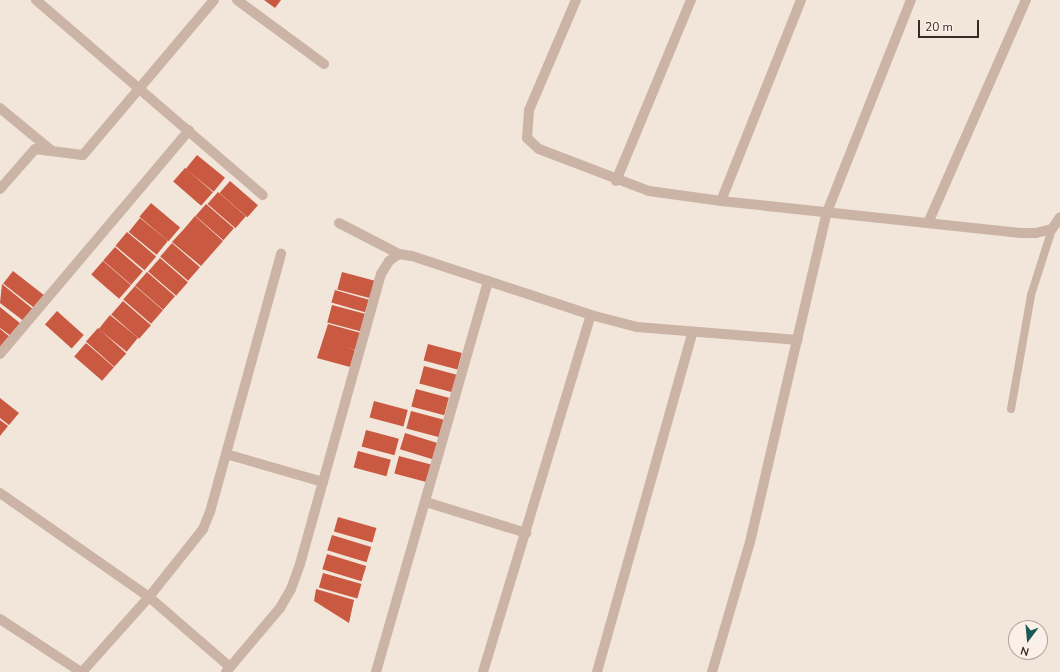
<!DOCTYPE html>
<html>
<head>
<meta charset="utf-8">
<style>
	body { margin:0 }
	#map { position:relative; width:1060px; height:672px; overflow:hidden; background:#f2e5da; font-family:"Nunito Sans",sans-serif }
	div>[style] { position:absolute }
	.building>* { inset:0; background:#ca5941; transform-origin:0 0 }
	.service>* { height:8px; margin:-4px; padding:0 4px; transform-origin:4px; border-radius:4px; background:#cbb4a6 }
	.minor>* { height:10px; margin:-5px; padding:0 5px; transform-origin:5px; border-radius:5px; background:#cbb4a6 }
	span { translate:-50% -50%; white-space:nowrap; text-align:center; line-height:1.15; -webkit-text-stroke:3px #faf0e7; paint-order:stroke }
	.north { position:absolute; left:1008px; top:620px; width:40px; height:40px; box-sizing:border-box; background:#faf0e7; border:1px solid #aca19a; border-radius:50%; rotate:196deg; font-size:11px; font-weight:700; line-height:16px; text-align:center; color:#372b27 }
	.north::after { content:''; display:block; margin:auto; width:14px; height:18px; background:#1b5959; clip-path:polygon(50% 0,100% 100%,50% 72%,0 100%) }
	.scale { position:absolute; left:918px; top:20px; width:61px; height:18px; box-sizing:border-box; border:2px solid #372b27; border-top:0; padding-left:5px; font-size:12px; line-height:14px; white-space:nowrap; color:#372b27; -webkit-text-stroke:3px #faf0e7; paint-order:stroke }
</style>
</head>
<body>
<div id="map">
	<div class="building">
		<div style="clip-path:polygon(264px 0,281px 0,275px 8px)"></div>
		<div style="left:197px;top:155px;width:36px;height:18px;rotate:39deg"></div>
		<div style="left:185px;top:168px;width:37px;height:18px;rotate:41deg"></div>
		<div style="left:230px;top:181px;width:37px;height:16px;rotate:41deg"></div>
		<div style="left:218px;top:192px;width:37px;height:16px;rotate:41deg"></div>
		<div style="left:151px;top:203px;width:38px;height:18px;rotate:40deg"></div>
		<div style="left:206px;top:204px;width:37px;height:16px;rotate:41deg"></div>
		<div style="clip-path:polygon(195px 216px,223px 241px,201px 266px,172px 242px,184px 229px,190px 233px,184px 229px)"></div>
		<div style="left:140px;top:218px;width:36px;height:18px;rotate:39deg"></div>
		<div style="left:127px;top:232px;width:38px;height:18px;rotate:40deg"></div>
		<div style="left:172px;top:243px;width:37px;height:18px;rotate:41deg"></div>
		<div style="left:115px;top:247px;width:37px;height:18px;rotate:41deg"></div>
		<div style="left:160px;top:258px;width:37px;height:18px;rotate:41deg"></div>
		<div style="left:103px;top:261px;width:37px;height:18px;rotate:41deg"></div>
		<div style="left:13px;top:271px;width:42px;height:16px;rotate:38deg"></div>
		<div style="left:147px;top:272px;width:37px;height:18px;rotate:41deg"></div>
		<div style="left:342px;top:272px;width:34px;height:18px;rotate:15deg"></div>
		<div style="clip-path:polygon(2px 284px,34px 310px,25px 322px,0 303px)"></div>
		<div style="left:135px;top:286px;width:37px;height:18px;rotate:41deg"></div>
		<div style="left:335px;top:290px;width:35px;height:13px;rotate:16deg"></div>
		<div style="left:123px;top:301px;width:37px;height:18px;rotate:41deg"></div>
		<div style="left:332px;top:305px;width:34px;height:18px;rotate:15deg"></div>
		<div style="clip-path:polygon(0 307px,21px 324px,11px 336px,0 328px)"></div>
		<div style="left:57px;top:311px;width:36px;height:18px;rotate:42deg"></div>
		<div style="left:110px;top:315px;width:36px;height:18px;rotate:39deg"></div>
		<div style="clip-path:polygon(328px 324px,361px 333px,356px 350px,344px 347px,355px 350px,350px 367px,317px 358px)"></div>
		<div style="left:98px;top:328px;width:38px;height:18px;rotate:42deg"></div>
		<div style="clip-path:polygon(0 329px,10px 337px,0 349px)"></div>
		<div style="left:86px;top:343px;width:37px;height:18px;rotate:41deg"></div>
		<div style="left:428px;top:344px;width:35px;height:17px;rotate:15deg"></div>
		<div style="left:424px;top:366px;width:34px;height:18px;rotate:15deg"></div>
		<div style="left:416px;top:389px;width:34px;height:18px;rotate:15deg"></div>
		<div style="clip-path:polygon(0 398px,19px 413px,9px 425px,0 418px)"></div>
		<div style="left:374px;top:401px;width:35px;height:17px;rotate:15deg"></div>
		<div style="left:411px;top:411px;width:34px;height:18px;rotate:15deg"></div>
		<div style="clip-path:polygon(0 420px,8px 426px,0 436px)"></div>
		<div style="left:366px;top:430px;width:34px;height:17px;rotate:15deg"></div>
		<div style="left:405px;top:433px;width:34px;height:17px;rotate:17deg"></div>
		<div style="left:358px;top:451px;width:34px;height:17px;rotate:15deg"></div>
		<div style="left:399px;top:456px;width:34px;height:18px;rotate:15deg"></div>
		<div style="left:338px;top:517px;width:40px;height:15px;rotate:16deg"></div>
		<div style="left:332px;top:535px;width:41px;height:16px;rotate:17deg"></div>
		<div style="left:327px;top:554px;width:41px;height:16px;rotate:17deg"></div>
		<div style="left:323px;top:573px;width:40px;height:15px;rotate:16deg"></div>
		<div style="clip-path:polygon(316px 589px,354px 600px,349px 623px,314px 601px)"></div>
	</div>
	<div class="service">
		<div style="left:1011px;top:409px;width:116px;rotate:-80deg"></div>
		<div style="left:1031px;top:295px;width:69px;rotate:-72.3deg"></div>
	</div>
	<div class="minor">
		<div style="left:36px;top:0;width:299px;rotate:40.7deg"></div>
		<div style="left:237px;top:0;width:108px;rotate:36.3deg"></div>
		<div style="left:576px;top:0;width:120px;rotate:113.1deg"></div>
		<div style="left:529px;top:110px;width:28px;rotate:94deg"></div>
		<div style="left:527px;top:138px;width:16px;rotate:43deg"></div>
		<div style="left:539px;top:149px;width:118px;rotate:20.9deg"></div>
		<div style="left:649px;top:191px;width:73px;rotate:7.9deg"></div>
		<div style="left:721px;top:201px;width:301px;rotate:6.1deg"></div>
		<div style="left:1020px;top:233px;width:16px"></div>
		<div style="left:1036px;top:233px;width:16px;rotate:-14deg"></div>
		<div style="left:1052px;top:229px;width:14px;rotate:-56deg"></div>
		<div style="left:0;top:108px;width:67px;rotate:39.6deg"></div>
		<div style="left:616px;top:181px;width:196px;rotate:-67.5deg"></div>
		<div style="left:0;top:189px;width:53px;rotate:-48.8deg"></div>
		<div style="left:35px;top:149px;width:48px;rotate:7.1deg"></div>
		<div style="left:83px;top:155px;width:203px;rotate:-49.8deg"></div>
		<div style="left:721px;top:201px;width:216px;rotate:-68.3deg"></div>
		<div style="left:339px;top:223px;width:68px;rotate:27.3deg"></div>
		<div style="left:928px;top:223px;width:244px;rotate:-66.3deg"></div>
		<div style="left:0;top:354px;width:293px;rotate:-49.8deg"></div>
		<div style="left:226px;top:454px;width:101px;rotate:16.1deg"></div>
		<div style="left:0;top:493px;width:182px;rotate:34.9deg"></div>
		<div style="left:149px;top:597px;width:107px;rotate:40.8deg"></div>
		<div style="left:426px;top:502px;width:105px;rotate:17.2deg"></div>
		<div style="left:0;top:619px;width:97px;rotate:33.2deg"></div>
		<div style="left:82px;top:672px;width:101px;rotate:-48.2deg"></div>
		<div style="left:149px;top:597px;width:87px;rotate:-51.5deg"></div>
		<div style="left:203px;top:529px;width:18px;rotate:-68deg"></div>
		<div style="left:210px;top:512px;width:268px;rotate:-74.6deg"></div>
		<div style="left:226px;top:672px;width:84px;rotate:-49.8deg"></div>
		<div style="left:280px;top:608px;width:22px;rotate:-60deg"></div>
		<div style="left:291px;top:589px;width:27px;rotate:-70deg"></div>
		<div style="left:300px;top:564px;width:301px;rotate:-74.4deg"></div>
		<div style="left:381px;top:274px;width:15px;rotate:-58deg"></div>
		<div style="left:389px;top:261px;width:12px;rotate:-35deg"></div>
		<div style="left:399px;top:254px;width:13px;rotate:9deg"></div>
		<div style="left:412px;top:256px;width:188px;rotate:18.2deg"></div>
		<div style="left:591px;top:315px;width:48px;rotate:14.6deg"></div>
		<div style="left:637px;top:327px;width:161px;rotate:4.6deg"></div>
		<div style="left:376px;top:672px;width:407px;rotate:-74deg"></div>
		<div style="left:483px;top:672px;width:373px;rotate:-73.2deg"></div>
		<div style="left:597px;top:672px;width:352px;rotate:-74.3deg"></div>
		<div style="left:712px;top:672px;width:135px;rotate:-73.7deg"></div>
		<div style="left:750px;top:542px;width:339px;rotate:-76.9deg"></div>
		<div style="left:827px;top:212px;width:228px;rotate:-68.4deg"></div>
	</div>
	<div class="north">N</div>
	<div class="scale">20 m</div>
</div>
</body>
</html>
